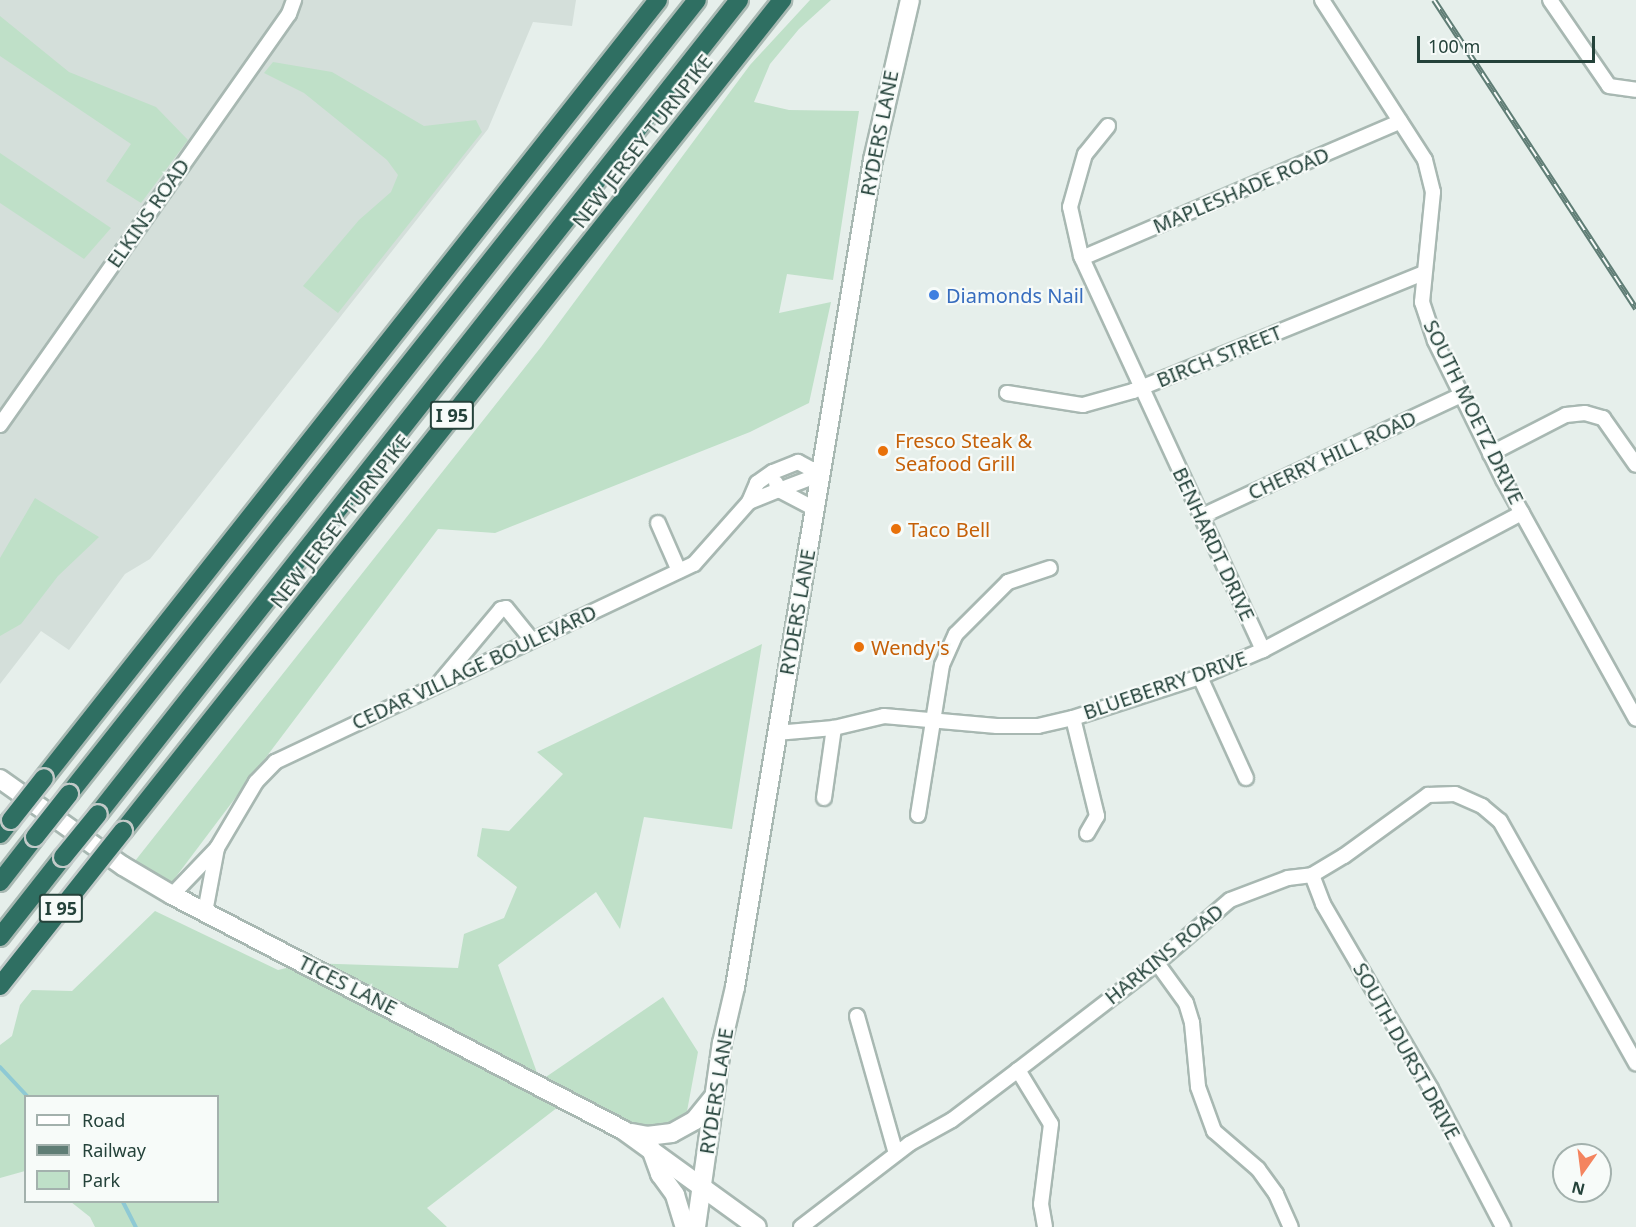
<!DOCTYPE html>
<html>
<head>
<meta charset="utf-8">
<style>
	body { margin:0 }
	#map { position:relative; width:1636px; height:1227px; overflow:hidden; background:#e6efeb; font-family:"Noto Sans",sans-serif }
	div>[style] { position:absolute }
	.built>* { inset:0; background:#d4dfda }
	.green>* { inset:0; background:#bfe0c8 }
	.stream>* { height:4px; margin:-2px; padding:0 2px; transform-origin:2px; border-radius:2px; background:#8ec9d4 }
	.roads { filter:drop-shadow(2px 0 #a8b8b2) drop-shadow(-2px 0 #a8b8b2) drop-shadow(0 2px #a8b8b2) drop-shadow(0 -2px #a8b8b2) }
	.street>* { height:14px; margin:-7px; padding:0 7px; transform-origin:7px; border-radius:7px; background:#fff }
	.secondary>* { height:18px; margin:-9px; padding:0 9px; transform-origin:9px; border-radius:9px; background:#fff }
	.highway>* { height:18px; margin:-9px; padding:0 9px; transform-origin:9px; border-radius:9px; background:#2f6f62 }
	.rail>* { height:6px; margin-top:-3px; transform-origin:0; background:repeating-linear-gradient(90deg,#f7fbf9 0 11px,#5f7d75 0 22px); box-sizing:border-box; border-block:2px solid #5f7d75 }
	.bridges { filter:drop-shadow(2px 0 #c2cac8) drop-shadow(-2px 0 #c2cac8) drop-shadow(0 2px #c2cac8) drop-shadow(0 -2px #c2cac8) }
	.highway-bridge>* { height:18px; margin:-9px; padding:0 9px; transform-origin:9px; border-radius:9px; background:#2f6f62 }
	.dots>* { width:16px; height:16px; translate:-50% -50%; box-sizing:border-box; border:3px solid #f7fbf9; border-radius:50% }
	span { translate:-50% -50%; white-space:nowrap; text-align:center; line-height:1.15; -webkit-text-stroke:4.5px #f7fbf9; paint-order:stroke }
	.shield-label span { padding:2px 4px; background:#f7fbf9; border:2px solid; border-radius:4px; -webkit-text-stroke-width:0 }
	.shield-label { font-size:18px; color:#24423a; font-weight:700 }
	.street-label { font-size:20px; color:#24423a }
	.shop-label { font-size:20px; color:#366cbe }
	.left { translate:0 -50%; text-align:left }
	.food-label { font-size:20px; color:#c56008 }
	.legend { position:absolute; left:24px; top:1095px; width:195px; height:108px; box-sizing:border-box; background:#f7fbf9; border:2px solid #a3b1ad; margin:0; padding:8px 10px; list-style:none; font-size:18px; color:#24423a }
	.legend li { display:flex; align-items:center; gap:12px; height:30px }
	.legend b { width:30px; border:2px solid #a3b1ad }
	.north { position:absolute; left:1552px; top:1143px; width:60px; height:60px; box-sizing:border-box; background:#f7fbf9; border:2px solid #a3b1ad; border-radius:50%; rotate:194deg; font-size:16px; font-weight:700; line-height:24px; text-align:center; color:#24423a }
	.north::after { content:''; display:block; margin:auto; width:21px; height:27px; background:#f4845f; clip-path:polygon(50% 0,100% 100%,50% 72%,0 100%) }
	.scale { position:absolute; left:1417px; top:36px; width:178px; height:27px; box-sizing:border-box; border:3px solid #24423a; border-top:0; padding-left:8px; font-size:18px; line-height:21px; white-space:nowrap; color:#24423a; -webkit-text-stroke:4px #f7fbf9; paint-order:stroke }
</style>
</head>
<body>
<div id="map">
	<div class="built">
		<div style="clip-path:polygon(0 0,576px 0,572px 26px,533px 22px,488px 129px,150px 559px,125px 574px,69px 650px,41px 631px,0 684px)"></div>
	</div>
	<div class="green">
		<div style="clip-path:polygon(810px 0,831px 0,799px 29px,770px 64px,754px 102px,789px 110px,859px 111px,833px 280px,787px 274px,779px 313px,831px 302px,809px 403px,750px 432px,495px 533px,438px 529px,169px 886px,135px 861px,541px 347px,750px 65px)"></div>
		<div style="clip-path:polygon(0 16px,69px 72px,156px 107px,188px 140px,141px 203px,106px 181px,131px 144px,0 56px)"></div>
		<div style="clip-path:polygon(273px 62px,332px 72px,424px 126px,476px 120px,482px 132px,338px 313px,303px 286px,359px 220px,391px 192px,398px 175px,387px 160px,304px 93px,264px 73px)"></div>
		<div style="clip-path:polygon(0 153px,111px 228px,84px 259px,0 203px)"></div>
		<div style="clip-path:polygon(35px 498px,99px 537px,58px 576px,21px 624px,0 636px,0 558px)"></div>
		<div style="clip-path:polygon(762px 644px,732px 829px,644px 817px,620px 929px,596px 892px,498px 965px,540px 1081px,663px 997px,698px 1052px,685px 1122px,635px 1135px,571px 1097px,427px 1208px,447px 1227px,95px 1227px,90px 1217px,71px 1202px,218px 1202px,218px 1096px,26px 1096px,25px 1171px,0 1178px,0 1045px,12px 1036px,20px 1005px,32px 990px,72px 991px,155px 911px,278px 970px,307px 963px,458px 968px,464px 934px,504px 918px,517px 887px,477px 856px,482px 828px,509px 831px,563px 774px,537px 752px)"></div>
	</div>
	<div class="stream">
		<div style="left:0;top:1067px;width:40px;rotate:47deg"></div>
		<div style="left:123px;top:1202px;width:28px;rotate:63deg"></div>
	</div>
	<div class="roads">
		<div class="street">
			<div style="left:1322px;top:0;width:190px;rotate:57.2deg"></div>
			<div style="left:1425px;top:160px;width:33px;rotate:76deg"></div>
			<div style="left:1433px;top:192px;width:111px;rotate:95.7deg"></div>
			<div style="left:1422px;top:302px;width:41px;rotate:71.6deg"></div>
			<div style="left:1435px;top:341px;width:154px;rotate:63.8deg"></div>
			<div style="left:1503px;top:479px;width:274px;rotate:61deg"></div>
			<div style="left:1550px;top:0;width:104px;rotate:55.5deg"></div>
			<div style="left:1609px;top:86px;width:27px;rotate:8deg"></div>
			<div style="left:1108px;top:126px;width:36px;rotate:129deg"></div>
			<div style="left:1085px;top:154px;width:55px;rotate:105.8deg"></div>
			<div style="left:1070px;top:207px;width:50px;rotate:77.3deg"></div>
			<div style="left:1081px;top:256px;width:434px;rotate:65.2deg"></div>
			<div style="left:1082px;top:258px;width:346px;rotate:-23.2deg"></div>
			<div style="left:1007px;top:393px;width:77px;rotate:9deg"></div>
			<div style="left:1083px;top:405px;width:52px;rotate:-15.6deg"></div>
			<div style="left:1133px;top:391px;width:314px;rotate:-22.1deg"></div>
			<div style="left:0;top:425px;width:502px;rotate:-54.89deg"></div>
			<div style="left:289px;top:14px;width:15px;rotate:-70deg"></div>
			<div style="left:1490px;top:454px;width:85px;rotate:-27.2deg"></div>
			<div style="left:1566px;top:415px;width:19px;rotate:-6deg"></div>
			<div style="left:1585px;top:413px;width:19px;rotate:16deg"></div>
			<div style="left:1603px;top:418px;width:57px;rotate:54.9deg"></div>
			<div style="left:776px;top:483px;width:8px;rotate:67deg"></div>
			<div style="left:779px;top:490px;width:45px;rotate:-20.9deg"></div>
			<div style="left:749px;top:502px;width:32px;rotate:-22deg"></div>
			<div style="left:779px;top:490px;width:41px;rotate:27.8deg"></div>
			<div style="left:1202px;top:516px;width:287px;rotate:-25deg"></div>
			<div style="left:658px;top:523px;width:52px;rotate:66.4deg"></div>
			<div style="left:1200px;top:677px;width:111px;rotate:65.5deg"></div>
			<div style="left:440px;top:682px;width:95px;rotate:-50.1deg"></div>
			<div style="left:501px;top:609px;width:5px;rotate:-11deg"></div>
			<div style="left:506px;top:608px;width:41px;rotate:50.9deg"></div>
			<div style="left:1073px;top:718px;width:101px;rotate:76.2deg"></div>
			<div style="left:1097px;top:816px;width:20px;rotate:120deg"></div>
			<div style="left:776px;top:733px;width:58px;rotate:-4.9deg"></div>
			<div style="left:834px;top:728px;width:51px;rotate:-13.5deg"></div>
			<div style="left:884px;top:716px;width:113px;rotate:5.1deg"></div>
			<div style="left:997px;top:726px;width:41px"></div>
			<div style="left:1038px;top:726px;width:36px;rotate:-13deg"></div>
			<div style="left:1073px;top:718px;width:133px;rotate:-17.9deg"></div>
			<div style="left:1200px;top:677px;width:69px;rotate:-23.2deg"></div>
			<div style="left:1263px;top:650px;width:293px;rotate:-27.9deg"></div>
			<div style="left:824px;top:798px;width:71px;rotate:-81.9deg"></div>
			<div style="left:918px;top:815px;width:152px;rotate:-80.9deg"></div>
			<div style="left:942px;top:665px;width:34px;rotate:-66deg"></div>
			<div style="left:956px;top:634px;width:74px;rotate:-45deg"></div>
			<div style="left:1008px;top:582px;width:44px;rotate:-18.4deg"></div>
			<div style="left:217px;top:848px;width:77px;rotate:-59.4deg"></div>
			<div style="left:256px;top:782px;width:28px;rotate:-46deg"></div>
			<div style="left:275px;top:762px;width:463px;rotate:-25.3deg"></div>
			<div style="left:694px;top:564px;width:83px;rotate:-48.4deg"></div>
			<div style="left:749px;top:502px;width:21px;rotate:-67deg"></div>
			<div style="left:757px;top:483px;width:19px;rotate:-35deg"></div>
			<div style="left:773px;top:472px;width:27px;rotate:-22deg"></div>
			<div style="left:798px;top:462px;width:26px;rotate:28deg"></div>
			<div style="left:1312px;top:875px;width:31px;rotate:69deg"></div>
			<div style="left:1323px;top:904px;width:214px;rotate:59.7deg"></div>
			<div style="left:1431px;top:1089px;width:156px;rotate:62.4deg"></div>
			<div style="left:172px;top:895px;width:65px;rotate:-46.2deg"></div>
			<div style="left:217px;top:848px;width:65px;rotate:100.6deg"></div>
			<div style="left:1157px;top:963px;width:49px;rotate:54.1deg"></div>
			<div style="left:1186px;top:1003px;width:21px;rotate:73deg"></div>
			<div style="left:1192px;top:1023px;width:64px;rotate:84.6deg"></div>
			<div style="left:1198px;top:1087px;width:47px;rotate:70deg"></div>
			<div style="left:1214px;top:1131px;width:58px;rotate:40.8deg"></div>
			<div style="left:1258px;top:1169px;width:31px;rotate:54deg"></div>
			<div style="left:1276px;top:1194px;width:36px;rotate:66deg"></div>
			<div style="left:857px;top:1016px;width:143px;rotate:74.2deg"></div>
			<div style="left:1018px;top:1070px;width:63px;rotate:58.6deg"></div>
			<div style="left:1051px;top:1124px;width:81px;rotate:97.1deg"></div>
			<div style="left:1041px;top:1204px;width:23px;rotate:80deg"></div>
			<div style="left:801px;top:1227px;width:136px;rotate:-37.5deg"></div>
			<div style="left:909px;top:1144px;width:49px;rotate:-29.2deg"></div>
			<div style="left:952px;top:1120px;width:83px;rotate:-37.1deg"></div>
			<div style="left:1018px;top:1070px;width:175px;rotate:-37.6deg"></div>
			<div style="left:1157px;top:963px;width:96px;rotate:-40.8deg"></div>
			<div style="left:1230px;top:900px;width:62px;rotate:-20.8deg"></div>
			<div style="left:1288px;top:878px;width:24px;rotate:-7deg"></div>
			<div style="left:1312px;top:875px;width:37px;rotate:-31deg"></div>
			<div style="left:1344px;top:856px;width:104px;rotate:-36deg"></div>
			<div style="left:1428px;top:795px;width:27px;rotate:-2deg"></div>
			<div style="left:1455px;top:794px;width:30px;rotate:24deg"></div>
			<div style="left:1482px;top:806px;width:23px;rotate:40deg"></div>
			<div style="left:1500px;top:821px;width:278px;rotate:60.7deg"></div>
		</div>
		<div class="secondary">
			<div style="left:0;top:779px;width:151px;rotate:35.3deg"></div>
			<div style="left:123px;top:866px;width:57px;rotate:30.6deg"></div>
			<div style="left:172px;top:895px;width:509px;rotate:27.52deg"></div>
			<div style="left:623px;top:1130px;width:165px;rotate:35.9deg"></div>
			<div style="left:632px;top:1133px;width:15px;rotate:11deg"></div>
			<div style="left:647px;top:1136px;width:25px;rotate:-7deg"></div>
			<div style="left:672px;top:1133px;width:26px;rotate:-29deg"></div>
			<div style="left:695px;top:1120px;width:28px;rotate:-51deg"></div>
			<div style="left:651px;top:1149px;width:27px;rotate:70deg"></div>
			<div style="left:660px;top:1174px;width:26px;rotate:54deg"></div>
			<div style="left:675px;top:1195px;width:34px;rotate:73deg"></div>
			<div style="left:696px;top:1227px;width:186px;rotate:-82deg"></div>
			<div style="left:722px;top:1043px;width:57px;rotate:-76.9deg"></div>
			<div style="left:735px;top:987px;width:838px;rotate:-80.53deg"></div>
			<div style="left:873px;top:160px;width:164px;rotate:-77deg"></div>
		</div>
		<div class="highway">
			<div style="left:44px;top:778px;width:991px;rotate:-51.72deg"></div>
			<div style="left:69px;top:794px;width:1012px;rotate:-51.66deg"></div>
			<div style="left:98px;top:814px;width:1036px;rotate:-51.78deg"></div>
			<div style="left:123px;top:831px;width:1061px;rotate:-51.58deg"></div>
			<div style="left:0;top:834px;width:18px;rotate:-52deg"></div>
			<div style="left:0;top:882px;width:57px;rotate:-52.1deg"></div>
			<div style="left:0;top:937px;width:102px;rotate:-51.8deg"></div>
		</div>
	</div>
	<div class="rail">
		<div style="left:1434px;top:0;width:369px;rotate:56.8deg"></div>
	</div>
	<div class="bridges">
		<div class="highway-bridge">
			<div style="left:11px;top:820px;width:53px;rotate:-51.8deg"></div>
			<div style="left:35px;top:837px;width:55px;rotate:-51.7deg"></div>
			<div style="left:63px;top:857px;width:55px;rotate:-50.9deg"></div>
			<div style="left:0;top:986px;width:198px;rotate:-51.6deg"></div>
		</div>
	</div>
	<div class="dots">
		<div style="left:934px;top:295px;background:#3f7fe0"></div>
		<div style="left:883px;top:451px;background:#e8710a"></div>
		<div style="left:896px;top:529px;background:#e8710a"></div>
		<div style="left:859px;top:647px;background:#e8710a"></div>
	</div>
	<div class="shield-label">
		<span style="left:452px;top:415px">I 95</span>
		<span style="left:61px;top:908px">I 95</span>
	</div>
	<div class="street-label">
		<span style="left:879px;top:133px;rotate:-79deg">RYDERS LANE</span>
		<span style="left:642px;top:141px;rotate:-52deg">NEW JERSEY TURNPIKE</span>
		<span style="left:1241px;top:190px;rotate:-23deg">MAPLESHADE ROAD</span>
		<span style="left:148px;top:213px;rotate:-55deg">ELKINS ROAD</span>
		<span style="left:1219px;top:356px;rotate:-22deg">BIRCH STREET</span>
		<span style="left:1474px;top:412px;rotate:64deg">SOUTH MOETZ DRIVE</span>
		<span style="left:1332px;top:455px;rotate:-25deg">CHERRY HILL ROAD</span>
		<span style="left:340px;top:521px;rotate:-52deg">NEW JERSEY TURNPIKE</span>
		<span style="left:1214px;top:544px;rotate:65deg">BENHARDT DRIVE</span>
		<span style="left:797px;top:612px;rotate:-80deg">RYDERS LANE</span>
		<span style="left:474px;top:667px;rotate:-25deg">CEDAR VILLAGE BOULEVARD</span>
		<span style="left:1165px;top:685px;rotate:-19deg">BLUEBERRY DRIVE</span>
		<span style="left:1164px;top:954px;rotate:-39deg">HARKINS ROAD</span>
		<span style="left:348px;top:985px;rotate:27deg">TICES LANE</span>
		<span style="left:1407px;top:1051px;rotate:61deg">SOUTH DURST DRIVE</span>
		<span style="left:716px;top:1091px;rotate:-81deg">RYDERS LANE</span>
	</div>
	<div class="shop-label">
		<span class="left" style="left:946px;top:295px">Diamonds Nail</span>
	</div>
	<div class="food-label">
		<span class="left" style="left:895px;top:452px">Fresco Steak &amp;<br>Seafood Grill</span>
		<span class="left" style="left:908px;top:529px">Taco Bell</span>
		<span class="left" style="left:871px;top:647px">Wendy's</span>
	</div>
	<ul class="legend">
	<li><b style="height:8px;background:#fff"></b>Road</li>
	<li><b style="height:8px;background:#5f7d75"></b>Railway</li>
	<li><b style="height:16px;background:#bfe0c8"></b>Park</li>
	</ul>
	<div class="north">N</div>
	<div class="scale">100 m</div>
</div>
</body>
</html>
